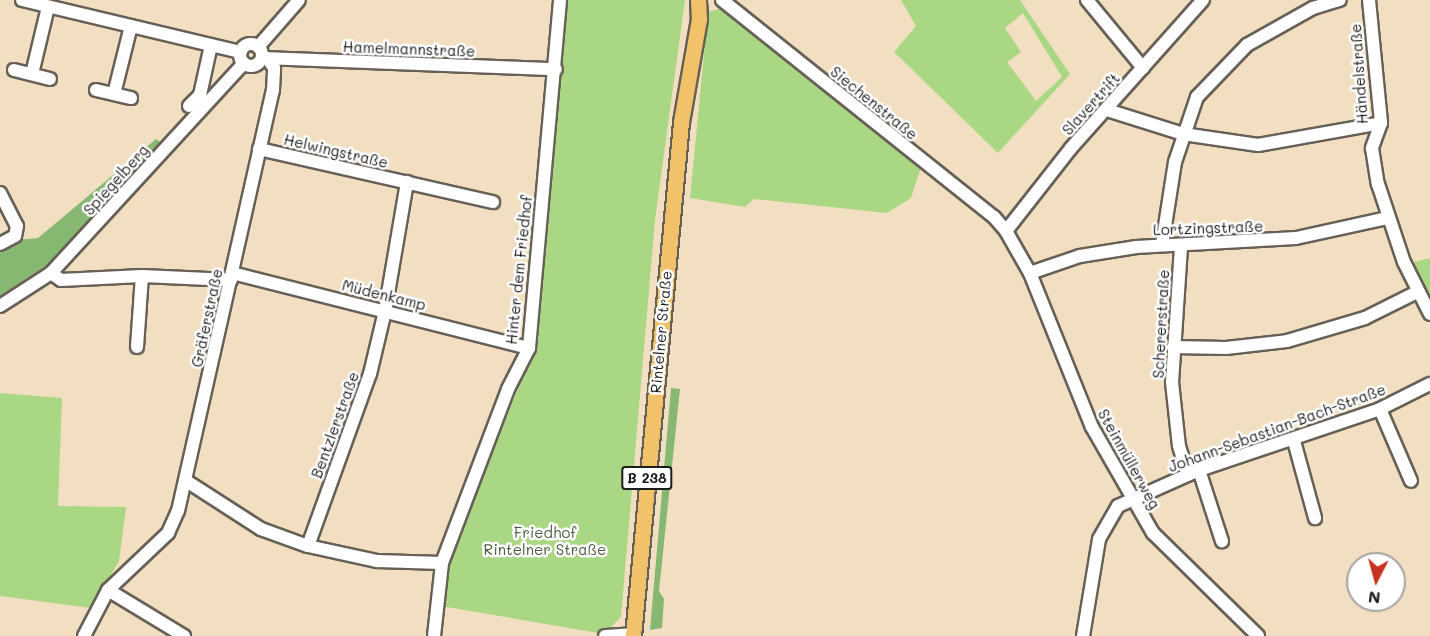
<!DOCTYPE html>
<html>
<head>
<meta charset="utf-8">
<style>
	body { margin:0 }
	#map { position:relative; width:1430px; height:636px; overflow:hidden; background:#f2dfc1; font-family:Mali,sans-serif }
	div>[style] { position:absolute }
	.green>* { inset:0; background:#aad784 }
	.forest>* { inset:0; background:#87b872 }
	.roads { filter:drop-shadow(2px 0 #676056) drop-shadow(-2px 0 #676056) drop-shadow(0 2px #676056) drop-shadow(0 -2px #676056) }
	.minor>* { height:12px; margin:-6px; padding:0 6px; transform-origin:6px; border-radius:6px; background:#fff }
	.minor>.ring { margin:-6px; padding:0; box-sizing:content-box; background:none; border:12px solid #fff; border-radius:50% }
	.major>* { height:15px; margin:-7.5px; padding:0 7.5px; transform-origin:7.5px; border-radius:7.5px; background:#f2c26a }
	span { translate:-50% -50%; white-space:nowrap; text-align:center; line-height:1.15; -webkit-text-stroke:5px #fff; paint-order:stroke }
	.shield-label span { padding:2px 4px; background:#fff; border:2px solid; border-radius:4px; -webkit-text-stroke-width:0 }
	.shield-label { font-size:14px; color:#1c1c1c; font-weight:700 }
	.street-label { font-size:15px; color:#1c1c1c }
	.park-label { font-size:15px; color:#4e5d40 }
	.north { position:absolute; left:1346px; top:552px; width:60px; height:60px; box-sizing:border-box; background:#fff; border:2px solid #a4a4a4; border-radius:50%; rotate:186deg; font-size:16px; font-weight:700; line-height:24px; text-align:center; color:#1c1c1c }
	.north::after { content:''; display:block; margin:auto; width:21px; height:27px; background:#c8321e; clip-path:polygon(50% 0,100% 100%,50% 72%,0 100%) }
</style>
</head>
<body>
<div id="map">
	<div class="green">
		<div style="clip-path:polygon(565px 0,685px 0,655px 220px,621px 617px,604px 634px,441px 606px,446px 564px,536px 345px)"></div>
		<div style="clip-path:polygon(evenodd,901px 0,1020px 0,1070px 74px,998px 153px,894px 52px,916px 26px,901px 0,1023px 13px,1062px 77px,1036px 101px,1007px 62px,1021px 52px,1005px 28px,1023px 13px)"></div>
		<div style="clip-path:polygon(725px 7px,921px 167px,911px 198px,887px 213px,754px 199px,745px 207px,690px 198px,708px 12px)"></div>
		<div style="clip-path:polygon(1430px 258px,1430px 296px,1427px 297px,1410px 263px)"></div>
		<div style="clip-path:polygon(0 393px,62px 398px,58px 506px,126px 507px,119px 561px,91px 608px,0 596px)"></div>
	</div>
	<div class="forest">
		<div style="clip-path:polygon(156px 139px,162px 143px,47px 265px,0 296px,0 247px,16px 240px,38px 238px)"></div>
		<div style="clip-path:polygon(671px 388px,680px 389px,659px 591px,664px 599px,662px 628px,650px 630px)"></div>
	</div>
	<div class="roads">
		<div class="minor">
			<div style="left:22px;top:0;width:225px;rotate:13.4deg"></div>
			<div style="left:722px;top:0;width:348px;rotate:38.6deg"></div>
			<div style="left:994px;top:217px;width:18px;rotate:49deg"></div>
			<div style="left:1006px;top:231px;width:48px;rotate:60.3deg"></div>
			<div style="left:1030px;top:273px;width:166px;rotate:68.1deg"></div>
			<div style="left:1092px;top:427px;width:122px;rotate:60.1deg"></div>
			<div style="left:1153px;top:533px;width:147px;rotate:44.4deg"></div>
			<div style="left:1087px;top:0;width:88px;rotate:50.5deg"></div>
			<div style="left:1369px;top:0;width:124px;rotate:84.4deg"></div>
			<div style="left:1381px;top:123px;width:27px;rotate:110deg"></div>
			<div style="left:1372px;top:148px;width:36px;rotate:81deg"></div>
			<div style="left:1378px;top:184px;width:82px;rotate:71.6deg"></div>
			<div style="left:1404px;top:262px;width:58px;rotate:63.4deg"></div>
			<div class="ring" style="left:240px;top:44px;width:10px;height:10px"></div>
			<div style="left:258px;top:47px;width:62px;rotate:-48.9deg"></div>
			<div style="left:263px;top:58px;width:293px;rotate:2.2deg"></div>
			<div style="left:14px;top:70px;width:37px;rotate:14deg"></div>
			<div style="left:32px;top:74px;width:69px;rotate:-76.6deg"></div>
			<div style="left:96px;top:90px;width:36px;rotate:13deg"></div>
			<div style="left:114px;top:94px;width:70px;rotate:-76deg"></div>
			<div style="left:189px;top:106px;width:16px;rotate:-45deg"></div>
			<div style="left:200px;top:95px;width:51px;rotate:-77.6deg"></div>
			<div style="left:1107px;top:110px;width:80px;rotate:17.5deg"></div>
			<div style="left:1183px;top:134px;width:76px;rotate:8.3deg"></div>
			<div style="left:1258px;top:145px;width:125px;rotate:-10.1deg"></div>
			<div style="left:259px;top:149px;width:240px;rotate:12.8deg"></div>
			<div style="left:0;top:193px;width:37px;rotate:63deg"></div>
			<div style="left:17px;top:226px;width:10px;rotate:101deg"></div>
			<div style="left:15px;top:236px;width:17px;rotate:152deg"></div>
			<div style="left:1006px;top:231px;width:105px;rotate:-51.9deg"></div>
			<div style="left:1071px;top:148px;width:198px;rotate:-48.3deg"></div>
			<div style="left:1162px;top:245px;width:84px;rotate:-81.1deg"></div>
			<div style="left:1175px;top:162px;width:69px;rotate:-71.3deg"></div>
			<div style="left:1197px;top:97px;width:72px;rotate:-46.1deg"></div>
			<div style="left:1247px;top:45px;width:76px;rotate:-29.3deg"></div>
			<div style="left:1313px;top:8px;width:28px;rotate:-17deg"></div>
			<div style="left:1181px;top:247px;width:135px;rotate:93.8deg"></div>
			<div style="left:1172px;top:382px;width:64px;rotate:83.8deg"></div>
			<div style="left:1179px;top:446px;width:30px;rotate:73deg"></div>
			<div style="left:51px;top:273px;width:12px;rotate:35deg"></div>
			<div style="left:61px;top:280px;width:81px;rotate:-2.8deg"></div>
			<div style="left:142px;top:276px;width:89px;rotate:2.6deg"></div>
			<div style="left:232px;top:273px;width:306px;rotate:14.2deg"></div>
			<div style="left:1030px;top:273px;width:53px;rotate:-18.8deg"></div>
			<div style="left:1080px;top:256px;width:57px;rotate:-9.1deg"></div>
			<div style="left:1136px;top:247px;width:160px;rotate:-3.2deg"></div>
			<div style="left:1296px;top:238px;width:94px;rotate:-12.3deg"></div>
			<div style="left:0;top:306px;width:61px;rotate:-32.9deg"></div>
			<div style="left:51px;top:273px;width:285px;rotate:-47.4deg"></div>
			<div style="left:137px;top:347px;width:71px;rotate:-86deg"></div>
			<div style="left:1173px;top:347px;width:53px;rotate:1.1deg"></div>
			<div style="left:1226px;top:348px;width:61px;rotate:-6.5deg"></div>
			<div style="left:1287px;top:341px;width:81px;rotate:-16.4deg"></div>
			<div style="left:1365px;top:318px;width:58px;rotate:-26.6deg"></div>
			<div style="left:1380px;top:409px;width:78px;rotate:66.7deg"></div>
			<div style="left:1294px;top:441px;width:80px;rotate:74.7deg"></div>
			<div style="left:1199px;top:470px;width:75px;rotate:72.1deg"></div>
			<div style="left:188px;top:482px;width:87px;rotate:32.8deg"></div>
			<div style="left:261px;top:529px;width:50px;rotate:19.9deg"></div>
			<div style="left:308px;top:546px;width:71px;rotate:12.3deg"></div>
			<div style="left:377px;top:561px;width:65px;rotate:1.8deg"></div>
			<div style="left:308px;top:546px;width:183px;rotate:-70.2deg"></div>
			<div style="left:370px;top:374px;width:65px;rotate:-76.6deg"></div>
			<div style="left:385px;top:311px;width:131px;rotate:-80.3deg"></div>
			<div style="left:108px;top:590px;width:89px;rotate:31.2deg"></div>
			<div style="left:84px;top:636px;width:52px;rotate:-62.4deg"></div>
			<div style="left:108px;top:590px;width:83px;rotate:-43.5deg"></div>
			<div style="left:168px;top:533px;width:24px;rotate:-66deg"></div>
			<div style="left:178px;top:511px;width:432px;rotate:-77.3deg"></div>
			<div style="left:273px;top:90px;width:22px;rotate:-87deg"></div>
			<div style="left:274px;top:68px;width:11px;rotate:-124deg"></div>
			<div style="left:434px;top:636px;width:73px;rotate:-83.7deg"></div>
			<div style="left:442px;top:563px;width:186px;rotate:-69.2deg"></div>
			<div style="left:508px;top:389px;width:46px;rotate:-62.9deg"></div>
			<div style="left:529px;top:348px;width:349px;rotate:-84.9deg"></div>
			<div style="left:605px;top:636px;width:28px;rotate:-4deg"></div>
			<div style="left:1083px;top:636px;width:98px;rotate:-80.6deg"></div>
			<div style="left:1099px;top:539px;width:38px;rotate:-60deg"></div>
			<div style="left:1118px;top:506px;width:89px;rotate:-24deg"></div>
			<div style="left:1199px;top:470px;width:191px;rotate:-18.6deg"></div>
			<div style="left:1380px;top:409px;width:56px;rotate:-26.6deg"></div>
		</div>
		<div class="major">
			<div style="left:633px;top:636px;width:516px;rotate:-84.66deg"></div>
			<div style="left:681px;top:122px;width:105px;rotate:-80.1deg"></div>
			<div style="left:699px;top:19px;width:19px;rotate:-93deg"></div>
		</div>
	</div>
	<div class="shield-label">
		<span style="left:647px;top:478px">B 238</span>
	</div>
	<div class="street-label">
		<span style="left:409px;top:49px;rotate:2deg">Hamelmannstraße</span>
		<span style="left:1359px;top:74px;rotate:-94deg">Händelstraße</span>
		<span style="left:874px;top:103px;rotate:39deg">Siechenstraße</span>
		<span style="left:1091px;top:104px;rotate:-48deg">Slavertrift</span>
		<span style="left:336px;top:151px;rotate:13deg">Helwingstraße</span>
		<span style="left:116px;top:180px;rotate:-48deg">Spiegelberg</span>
		<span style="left:1208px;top:228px;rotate:-2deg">Lortzingstraße</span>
		<span style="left:519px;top:270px;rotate:-84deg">Hinter dem Friedhof</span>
		<span style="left:384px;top:295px;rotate:14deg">Müdenkamp</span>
		<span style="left:207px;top:318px;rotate:-78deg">Gräferstraße</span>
		<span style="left:1161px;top:324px;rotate:-87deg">Schererstraße</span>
		<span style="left:661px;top:332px;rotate:-85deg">Rintelner Straße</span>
		<span style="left:335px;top:425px;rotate:-70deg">Bentzlerstraße</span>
		<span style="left:1277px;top:428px;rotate:-20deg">Johann-Sebastian-Bach-Straße</span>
		<span style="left:1129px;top:459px;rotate:61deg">Steinmüllerweg</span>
	</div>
	<div class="park-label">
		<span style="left:545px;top:541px">Friedhof<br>Rintelner Straße</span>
	</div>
	<div class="north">N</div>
</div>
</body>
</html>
